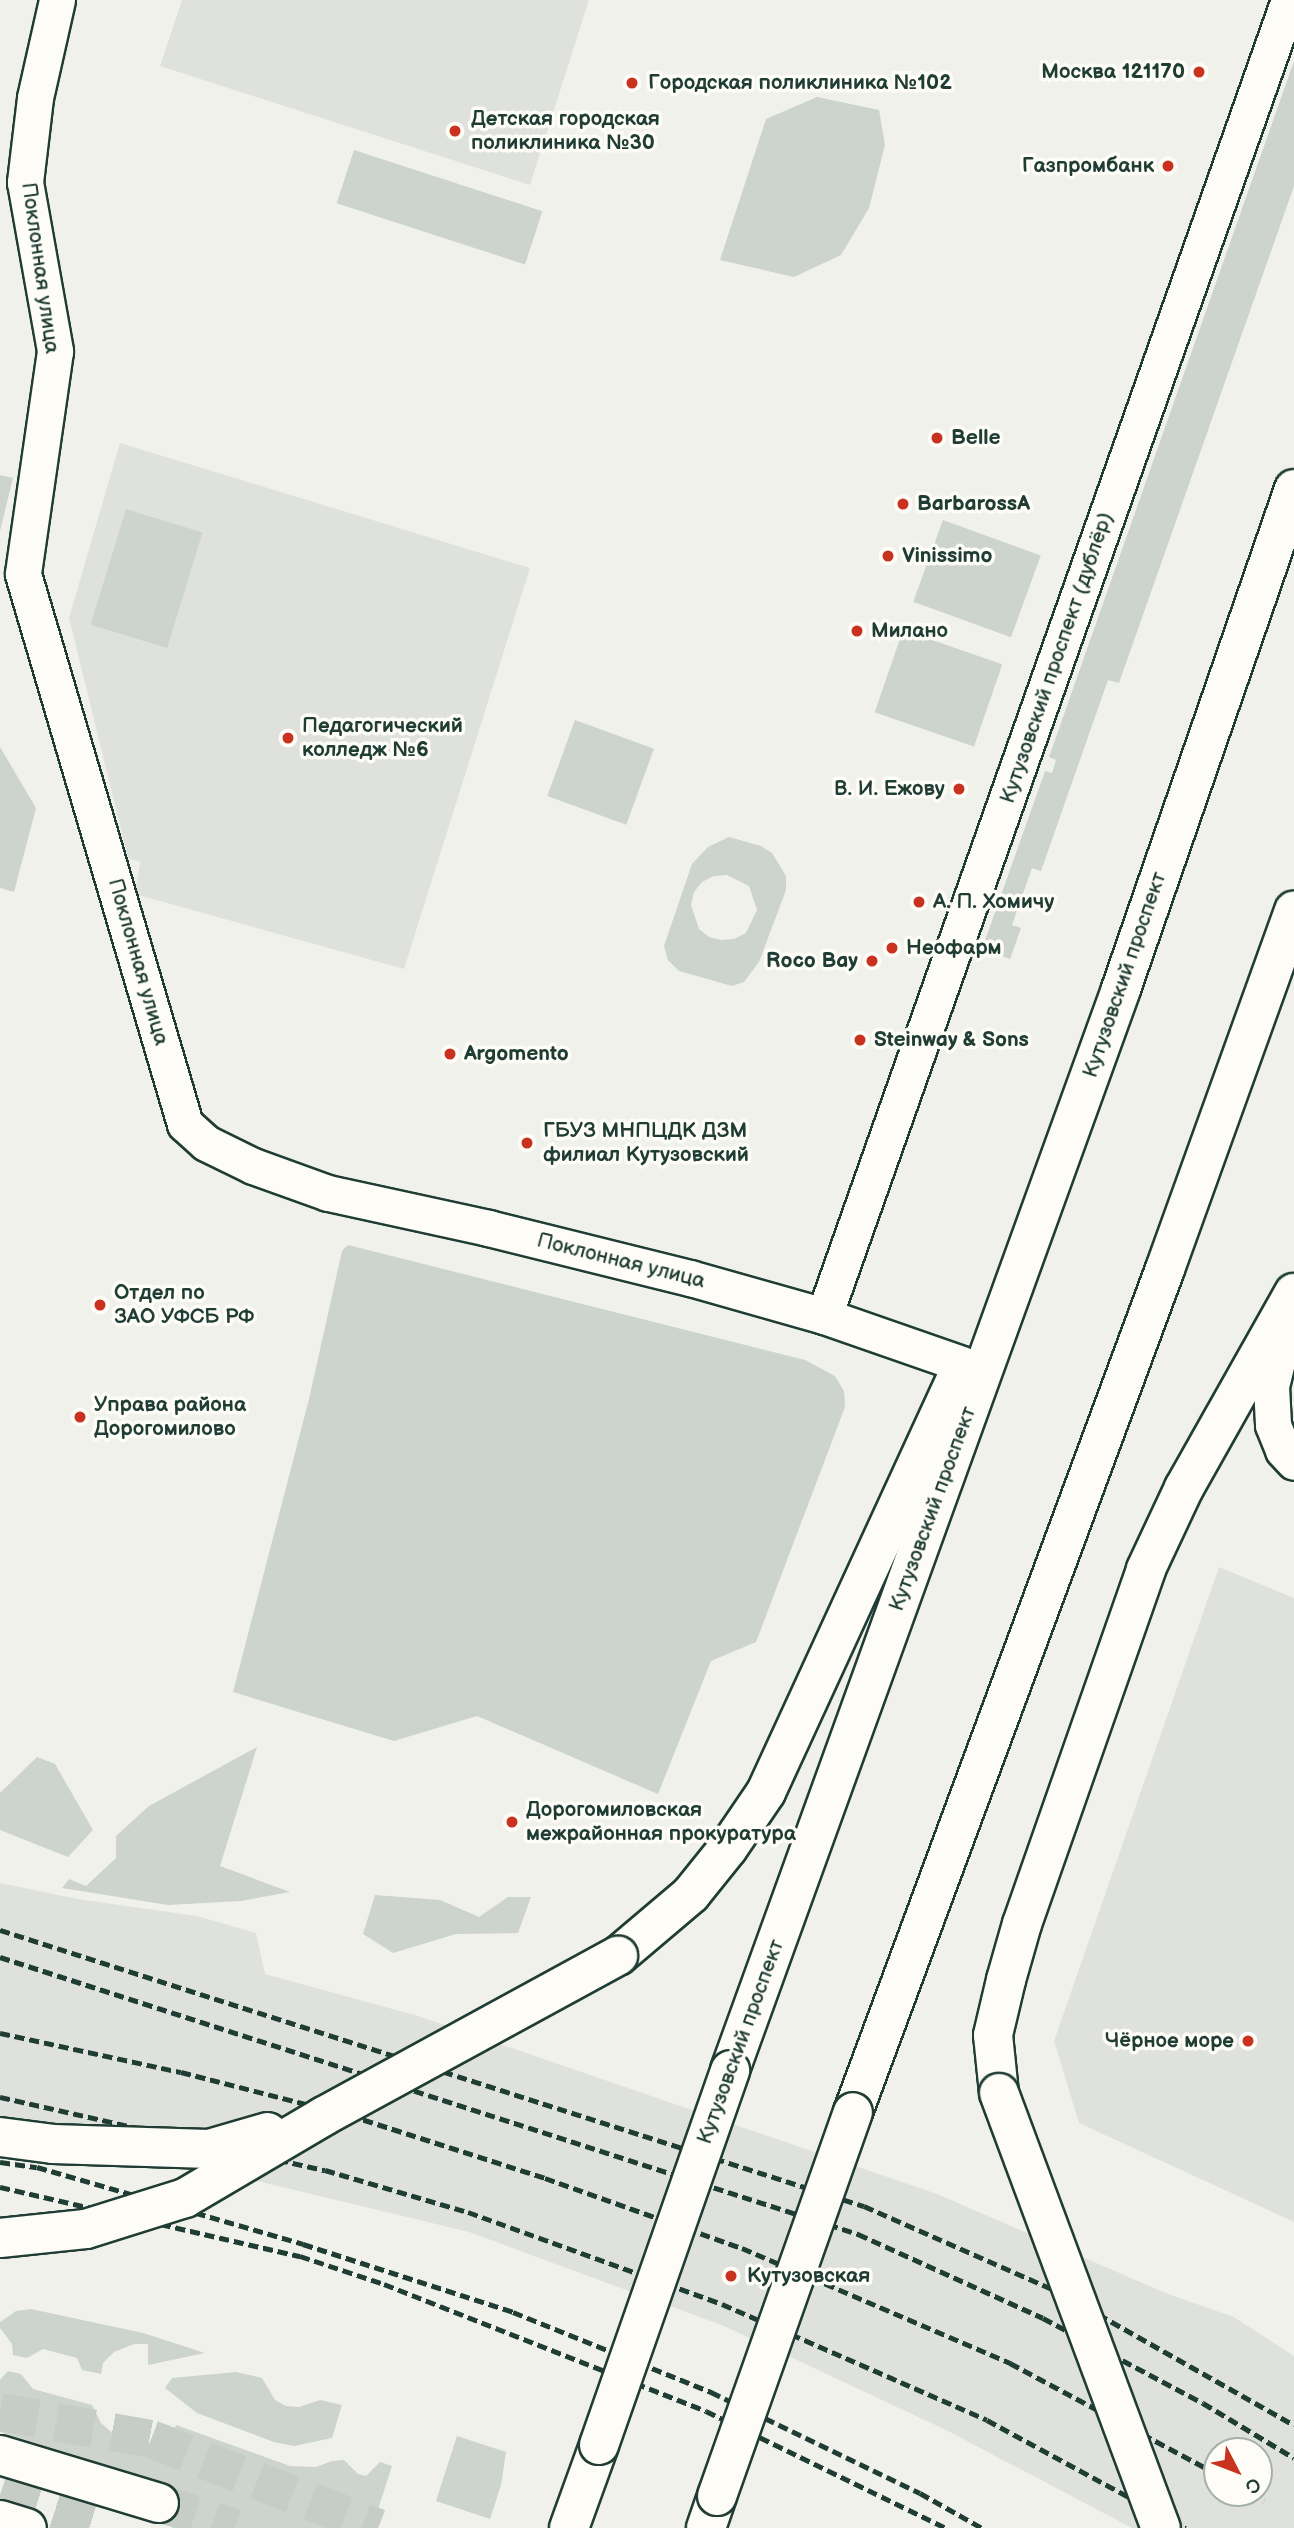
<!DOCTYPE html>
<html>
<head>
<meta charset="utf-8">
<style>
	body { margin:0 }
	#map { position:relative; width:1294px; height:2528px; overflow:hidden; background:#f0f1eb; font-family:"Balsamiq Sans",sans-serif }
	div>[style] { position:absolute }
	.built>* { inset:0; background:#dfe2dc }
	.green>* { inset:0; background:#cdd3cd; transform-origin:0 0 }
	.primary-tunnel>* { height:38px; margin-top:-19px; transform-origin:0; background:repeating-linear-gradient(90deg,#c6cdc6 0 38px,transparent 0 57px) }
	.roads { filter:drop-shadow(2px 0 #1f3d34) drop-shadow(-2px 0 #1f3d34) drop-shadow(0 2px #1f3d34) drop-shadow(0 -2px #1f3d34) }
	.minor>* { height:35px; margin:-17.5px; padding:0 17.5px; transform-origin:17.5px; border-radius:17.5px; background:#fdfcf7 }
	.primary>* { height:38px; margin:-19px; padding:0 19px; transform-origin:19px; border-radius:19px; background:#fdfcf7 }
	.rail>* { height:5px; margin-top:-2.5px; transform-origin:0; background:repeating-linear-gradient(90deg,#1f3d34 0 10px,transparent 0 15px) }
	.bridges { filter:drop-shadow(2px 0 #1f3d34) drop-shadow(-2px 0 #1f3d34) drop-shadow(0 2px #1f3d34) drop-shadow(0 -2px #1f3d34) }
	.primary-bridge>* { height:38px; margin:-19px; padding:0 19px; transform-origin:19px; border-radius:19px; background:#fdfcf7 }
	.dots>* { width:19px; height:19px; translate:-50% -50%; box-sizing:border-box; border:4px solid #fdfcf7; border-radius:50% }
	span { translate:-50% -50%; white-space:nowrap; text-align:center; line-height:1.15; -webkit-text-stroke:7px #fdfcf7; paint-order:stroke }
	.poi-label { font-size:21px; color:#1f3d34; font-weight:700 }
	.right { translate:-100% -50%; text-align:right }
	.left { translate:0 -50%; text-align:left }
	.street-label { font-size:21px; color:#1f3d34 }
	.north { position:absolute; left:1203px; top:2437px; width:70px; height:70px; box-sizing:border-box; background:#fdfcf7; border:2px solid #a4b0a9; border-radius:50%; rotate:132deg; font-size:19px; font-weight:700; line-height:28px; text-align:center; color:#1f3d34 }
	.north::after { content:''; display:block; margin:auto; width:24px; height:32px; background:#c8321e; clip-path:polygon(50% 0,100% 100%,50% 72%,0 100%) }
</style>
</head>
<body>
<div id="map">
	<div class="built">
		<div style="clip-path:polygon(182px 0,589px 0,530px 185px,160px 66px)"></div>
		<div style="clip-path:polygon(120px 443px,530px 568px,404px 969px,135px 894px,140px 862px,128px 858px,69px 618px)"></div>
		<div style="clip-path:polygon(1219px 1567px,1294px 1598px,1294px 2222px,1079px 2123px,1054px 2041px)"></div>
		<div style="clip-path:polygon(evenodd,0 1883px,78px 1899px,197px 1916px,256px 1933px,265px 1974px,418px 2016px,937px 2194px,1168px 2294px,1234px 2317px,1294px 2356px,1294px 2528px,1132px 2528px,948px 2431px,724px 2326px,469px 2232px,0 2119px,0 1883px,1217px 2451px,1259px 2451px,1259px 2493px,1217px 2493px,1217px 2451px)"></div>
	</div>
	<div class="green">
		<div style="clip-path:polygon(1294px 61px,1294px 186px,1119px 683px,1108px 680px,1041px 871px,1032px 868px,1012px 925px,1021px 928px,1010px 959px,982px 949px,1045px 771px,1052px 773px,1056px 760px,1049px 757px)"></div>
		<div style="clip-path:polygon(817px 97px,879px 110px,885px 145px,869px 208px,841px 255px,794px 277px,720px 260px,766px 119px)"></div>
		<div style="left:354px;top:150px;width:198px;height:56px;rotate:18deg"></div>
		<div style="clip-path:polygon(0 475px,13px 478px,0 531px)"></div>
		<div style="left:126px;top:509px;width:80px;height:121px;rotate:17deg"></div>
		<div style="left:943px;top:520px;width:104px;height:87px;rotate:20deg"></div>
		<div style="left:903px;top:630px;width:105px;height:87px;rotate:19deg"></div>
		<div style="left:575px;top:720px;width:84px;height:81px;rotate:20deg"></div>
		<div style="clip-path:polygon(0 747px,36px 808px,14px 892px,0 888px)"></div>
		<div style="clip-path:polygon(evenodd,729px 837px,761px 846px,772px 853px,786px 876px,786px 890px,759px 962px,744px 982px,732px 986px,679px 971px,668px 960px,664px 946px,692px 864px,708px 847px,729px 837px,727px 875px,749px 886px,757px 910px,746px 933px,734px 939px,721px 940px,709px 937px,699px 929px,691px 905px,694px 892px,702px 882px,714px 876px,727px 875px)"></div>
		<div style="clip-path:polygon(348px 1245px,805px 1360px,835px 1376px,844px 1391px,845px 1407px,756px 1642px,711px 1661px,658px 1794px,477px 1716px,394px 1741px,233px 1692px,309px 1399px,342px 1251px)"></div>
		<div style="clip-path:polygon(257px 1747px,220px 1866px,290px 1892px,241px 1901px,168px 1905px,62px 1888px,69px 1879px,86px 1886px,116px 1858px,116px 1836px,149px 1806px)"></div>
		<div style="clip-path:polygon(37px 1757px,55px 1764px,93px 1830px,68px 1857px,0 1830px,0 1793px)"></div>
		<div style="clip-path:polygon(375px 1895px,440px 1900px,479px 1917px,508px 1897px,531px 1897px,518px 1933px,456px 1934px,393px 1953px,363px 1934px)"></div>
		<div style="clip-path:polygon(31px 2309px,143px 2333px,205px 2353px,148px 2365px,148px 2344px,134px 2344px,114px 2352px,103px 2363px,101px 2374px,82px 2370px,77px 2358px,43px 2349px,27px 2358px,13px 2355px,12px 2344px,0 2328px,0 2322px,16px 2311px)"></div>
		<div style="clip-path:polygon(8px 2371px,21px 2374px,33px 2389px,92px 2405px,101px 2423px,117px 2437px,135px 2443px,168px 2443px,176px 2425px,290px 2466px,316px 2467px,332px 2461px,344px 2460px,358px 2474px,366px 2476px,380px 2462px,392px 2466px,372px 2528px,176px 2528px,152px 2521px,165px 2483px,0 2432px,0 2380px)"></div>
		<div style="clip-path:polygon(236px 2372px,262px 2378px,275px 2400px,286px 2406px,299px 2407px,320px 2400px,342px 2405px,332px 2438px,294px 2446px,274px 2442px,197px 2413px,165px 2388px,172px 2378px)"></div>
		<div style="clip-path:polygon(457px 2436px,506px 2452px,501px 2485px,490px 2519px,436px 2501px)"></div>
	</div>
	<div class="primary-tunnel">
		<div style="left:0;top:2412px;width:153px;rotate:10.1deg"></div>
		<div style="left:151px;top:2439px;width:244px;rotate:21.4deg"></div>
		<div style="left:0;top:2495px;width:109px;rotate:17.6deg"></div>
		<div style="left:159px;top:2503px;width:80px;rotate:18.2deg"></div>
	</div>
	<div class="roads">
		<div class="minor">
			<div style="left:57px;top:0;width:100px;rotate:102.7deg"></div>
			<div style="left:35px;top:98px;width:85px;rotate:96.8deg"></div>
			<div style="left:25px;top:182px;width:172px;rotate:79.9deg"></div>
			<div style="left:55px;top:351px;width:225px;rotate:98.2deg"></div>
			<div style="left:23px;top:574px;width:573px;rotate:73.59deg"></div>
			<div style="left:185px;top:1124px;width:28px;rotate:42deg"></div>
			<div style="left:206px;top:1143px;width:52px;rotate:26.1deg"></div>
			<div style="left:253px;top:1166px;width:80px;rotate:19.8deg"></div>
			<div style="left:328px;top:1193px;width:164px;rotate:12.3deg"></div>
			<div style="left:488px;top:1228px;width:208px;rotate:13.9deg"></div>
			<div style="left:690px;top:1278px;width:139px;rotate:15.8deg"></div>
			<div style="left:824px;top:1316px;width:146px;rotate:19.2deg"></div>
			<div style="left:824px;top:1316px;width:1396px;rotate:-70.54deg"></div>
			<div style="left:1288px;top:1317px;width:71px;rotate:103.8deg"></div>
			<div style="left:1271px;top:1386px;width:39px;rotate:87deg"></div>
			<div style="left:1273px;top:1425px;width:27px;rotate:68deg"></div>
			<div style="left:1283px;top:1450px;width:16px;rotate:47deg"></div>
		</div>
		<div class="primary">
			<div style="left:618px;top:1956px;width:96px;rotate:-40.3deg"></div>
			<div style="left:691px;top:1894px;width:59px;rotate:-51.2deg"></div>
			<div style="left:728px;top:1848px;width:68px;rotate:-55.8deg"></div>
			<div style="left:766px;top:1792px;width:461px;rotate:-65.3deg"></div>
			<div style="left:730px;top:2070px;width:1150px;rotate:-70.11deg"></div>
			<div style="left:1121px;top:989px;width:529px;rotate:-70.91deg"></div>
			<div style="left:999px;top:2093px;width:58px;rotate:-95.9deg"></div>
			<div style="left:993px;top:2035px;width:57px;rotate:-76.7deg"></div>
			<div style="left:1006px;top:1980px;width:58px;rotate:-74.1deg"></div>
			<div style="left:1022px;top:1924px;width:376px;rotate:-70.7deg"></div>
			<div style="left:1146px;top:1569px;width:89px;rotate:-64.9deg"></div>
			<div style="left:1184px;top:1488px;width:224px;rotate:-60.6deg"></div>
			<div style="left:853px;top:2112px;width:899px;rotate:-69.69deg"></div>
			<div style="left:1165px;top:1269px;width:381px;rotate:-70.2deg"></div>
			<div style="left:0;top:2455px;width:166px;rotate:16.8deg"></div>
			<div style="left:0;top:2520px;width:28px;rotate:17deg"></div>
			<div style="left:569px;top:2528px;width:88px;rotate:-70.1deg"></div>
			<div style="left:706px;top:2528px;width:34px;rotate:-71deg"></div>
		</div>
	</div>
	<div class="rail">
		<div style="left:0;top:1930px;width:907px;rotate:17.72deg"></div>
		<div style="left:864px;top:2206px;width:213px;rotate:23.8deg"></div>
		<div style="left:1059px;top:2292px;width:270px;rotate:29.5deg"></div>
		<div style="left:0;top:1957px;width:902px;rotate:17.89deg"></div>
		<div style="left:858px;top:2234px;width:203px;rotate:24.4deg"></div>
		<div style="left:1043px;top:2318px;width:181px;rotate:28deg"></div>
		<div style="left:1203px;top:2403px;width:106px;rotate:31.1deg"></div>
		<div style="left:0;top:2033px;width:185px;rotate:12.2deg"></div>
		<div style="left:181px;top:2072px;width:173px;rotate:14.4deg"></div>
		<div style="left:349px;top:2115px;width:206px;rotate:17.8deg"></div>
		<div style="left:545px;top:2178px;width:209px;rotate:19.6deg"></div>
		<div style="left:742px;top:2248px;width:292px;rotate:23.2deg"></div>
		<div style="left:1010px;top:2363px;width:235px;rotate:28.2deg"></div>
		<div style="left:0;top:2097px;width:333px;rotate:12.7deg"></div>
		<div style="left:325px;top:2170px;width:149px;rotate:16.4deg"></div>
		<div style="left:468px;top:2212px;width:270px;rotate:19.9deg"></div>
		<div style="left:722px;top:2304px;width:289px;rotate:23.6deg"></div>
		<div style="left:987px;top:2420px;width:226px;rotate:28.5deg"></div>
		<div style="left:0;top:2162px;width:37px;rotate:8deg"></div>
		<div style="left:37px;top:2167px;width:277px;rotate:16.1deg"></div>
		<div style="left:303px;top:2244px;width:221px;rotate:17.9deg"></div>
		<div style="left:513px;top:2312px;width:214px;rotate:22deg"></div>
		<div style="left:711px;top:2392px;width:232px;rotate:25.8deg"></div>
		<div style="left:920px;top:2493px;width:71px;rotate:29.4deg"></div>
		<div style="left:0;top:2187px;width:308px;rotate:13deg"></div>
		<div style="left:300px;top:2256px;width:89px;rotate:18.4deg"></div>
		<div style="left:384px;top:2284px;width:346px;rotate:21.5deg"></div>
		<div style="left:706px;top:2411px;width:267px;rotate:26deg"></div>
		<div style="left:1251px;top:2493px;width:15px;rotate:32deg"></div>
	</div>
	<div class="bridges">
		<div class="primary-bridge">
			<div style="left:999px;top:2093px;width:464px;rotate:69.6deg"></div>
			<div style="left:0;top:2137px;width:53px;rotate:7.5deg"></div>
			<div style="left:53px;top:2144px;width:156px;rotate:1.8deg"></div>
			<div style="left:209px;top:2149px;width:61px;rotate:-16.1deg"></div>
			<div style="left:0;top:2238px;width:86px;rotate:-6deg"></div>
			<div style="left:86px;top:2229px;width:104px;rotate:-17.4deg"></div>
			<div style="left:185px;top:2198px;width:161px;rotate:-30.5deg"></div>
			<div style="left:324px;top:2116px;width:335px;rotate:-28.6deg"></div>
			<div style="left:599px;top:2445px;width:397px;rotate:-70.7deg"></div>
			<div style="left:717px;top:2496px;width:407px;rotate:-70.5deg"></div>
		</div>
	</div>
	<div class="dots">
		<div style="left:1199px;top:72px;background:#c8321e"></div>
		<div style="left:632px;top:83px;background:#c8321e"></div>
		<div style="left:455px;top:131px;background:#c8321e"></div>
		<div style="left:1168px;top:166px;background:#c8321e"></div>
		<div style="left:937px;top:438px;background:#c8321e"></div>
		<div style="left:903px;top:504px;background:#c8321e"></div>
		<div style="left:888px;top:556px;background:#c8321e"></div>
		<div style="left:857px;top:631px;background:#c8321e"></div>
		<div style="left:288px;top:738px;background:#c8321e"></div>
		<div style="left:959px;top:789px;background:#c8321e"></div>
		<div style="left:919px;top:902px;background:#c8321e"></div>
		<div style="left:892px;top:948px;background:#c8321e"></div>
		<div style="left:872px;top:961px;background:#c8321e"></div>
		<div style="left:860px;top:1040px;background:#c8321e"></div>
		<div style="left:450px;top:1054px;background:#c8321e"></div>
		<div style="left:527px;top:1143px;background:#c8321e"></div>
		<div style="left:100px;top:1305px;background:#c8321e"></div>
		<div style="left:80px;top:1417px;background:#c8321e"></div>
		<div style="left:512px;top:1822px;background:#c8321e"></div>
		<div style="left:1248px;top:2041px;background:#c8321e"></div>
		<div style="left:731px;top:2276px;background:#c8321e"></div>
	</div>
	<div class="poi-label">
		<span class="right" style="left:1185px;top:72px">Москва 121170</span>
		<span class="left" style="left:648px;top:83px">Городская поликлиника №102</span>
		<span class="left" style="left:471px;top:131px">Детская городская<br>поликлиника №30</span>
		<span class="right" style="left:1154px;top:166px">Газпромбанк</span>
		<span class="left" style="left:951px;top:438px">Belle</span>
		<span class="left" style="left:917px;top:504px">BarbarossA</span>
		<span class="left" style="left:902px;top:556px">Vinissimo</span>
		<span class="left" style="left:871px;top:631px">Милано</span>
		<span class="left" style="left:302px;top:738px">Педагогический<br>колледж №6</span>
		<span class="right" style="left:945px;top:789px">В. И. Ежову</span>
		<span class="left" style="left:933px;top:902px">А. П. Хомичу</span>
		<span class="left" style="left:906px;top:948px">Неофарм</span>
		<span class="right" style="left:858px;top:961px">Roco Bay</span>
		<span class="left" style="left:874px;top:1040px">Steinway &amp; Sons</span>
		<span class="left" style="left:464px;top:1054px">Argomento</span>
		<span class="left" style="left:543px;top:1143px">ГБУЗ МНПЦДК ДЗМ<br>филиал Кутузовский</span>
		<span class="left" style="left:114px;top:1305px">Отдел по<br>ЗАО УФСБ РФ</span>
		<span class="left" style="left:94px;top:1417px">Управа района<br>Дорогомилово</span>
		<span class="left" style="left:526px;top:1822px">Дорогомиловская<br>межрайонная прокуратура</span>
		<span class="right" style="left:1234px;top:2041px">Чёрное море</span>
		<span class="left" style="left:747px;top:2276px">Кутузовская</span>
	</div>
	<div class="street-label">
		<span style="left:40px;top:268px;rotate:82deg">Поклонная улица</span>
		<span style="left:1057px;top:658px;rotate:-71deg">Кутузовский проспект (дублёр)</span>
		<span style="left:138px;top:962px;rotate:74deg">Поклонная улица</span>
		<span style="left:1125px;top:975px;rotate:-71deg">Кутузовский проспект</span>
		<span style="left:621px;top:1261px;rotate:14deg">Поклонная улица</span>
		<span style="left:933px;top:1509px;rotate:-70deg">Кутузовский проспект</span>
		<span style="left:741px;top:2042px;rotate:-70deg">Кутузовский проспект</span>
	</div>
	<div class="north">С</div>
</div>
</body>
</html>
